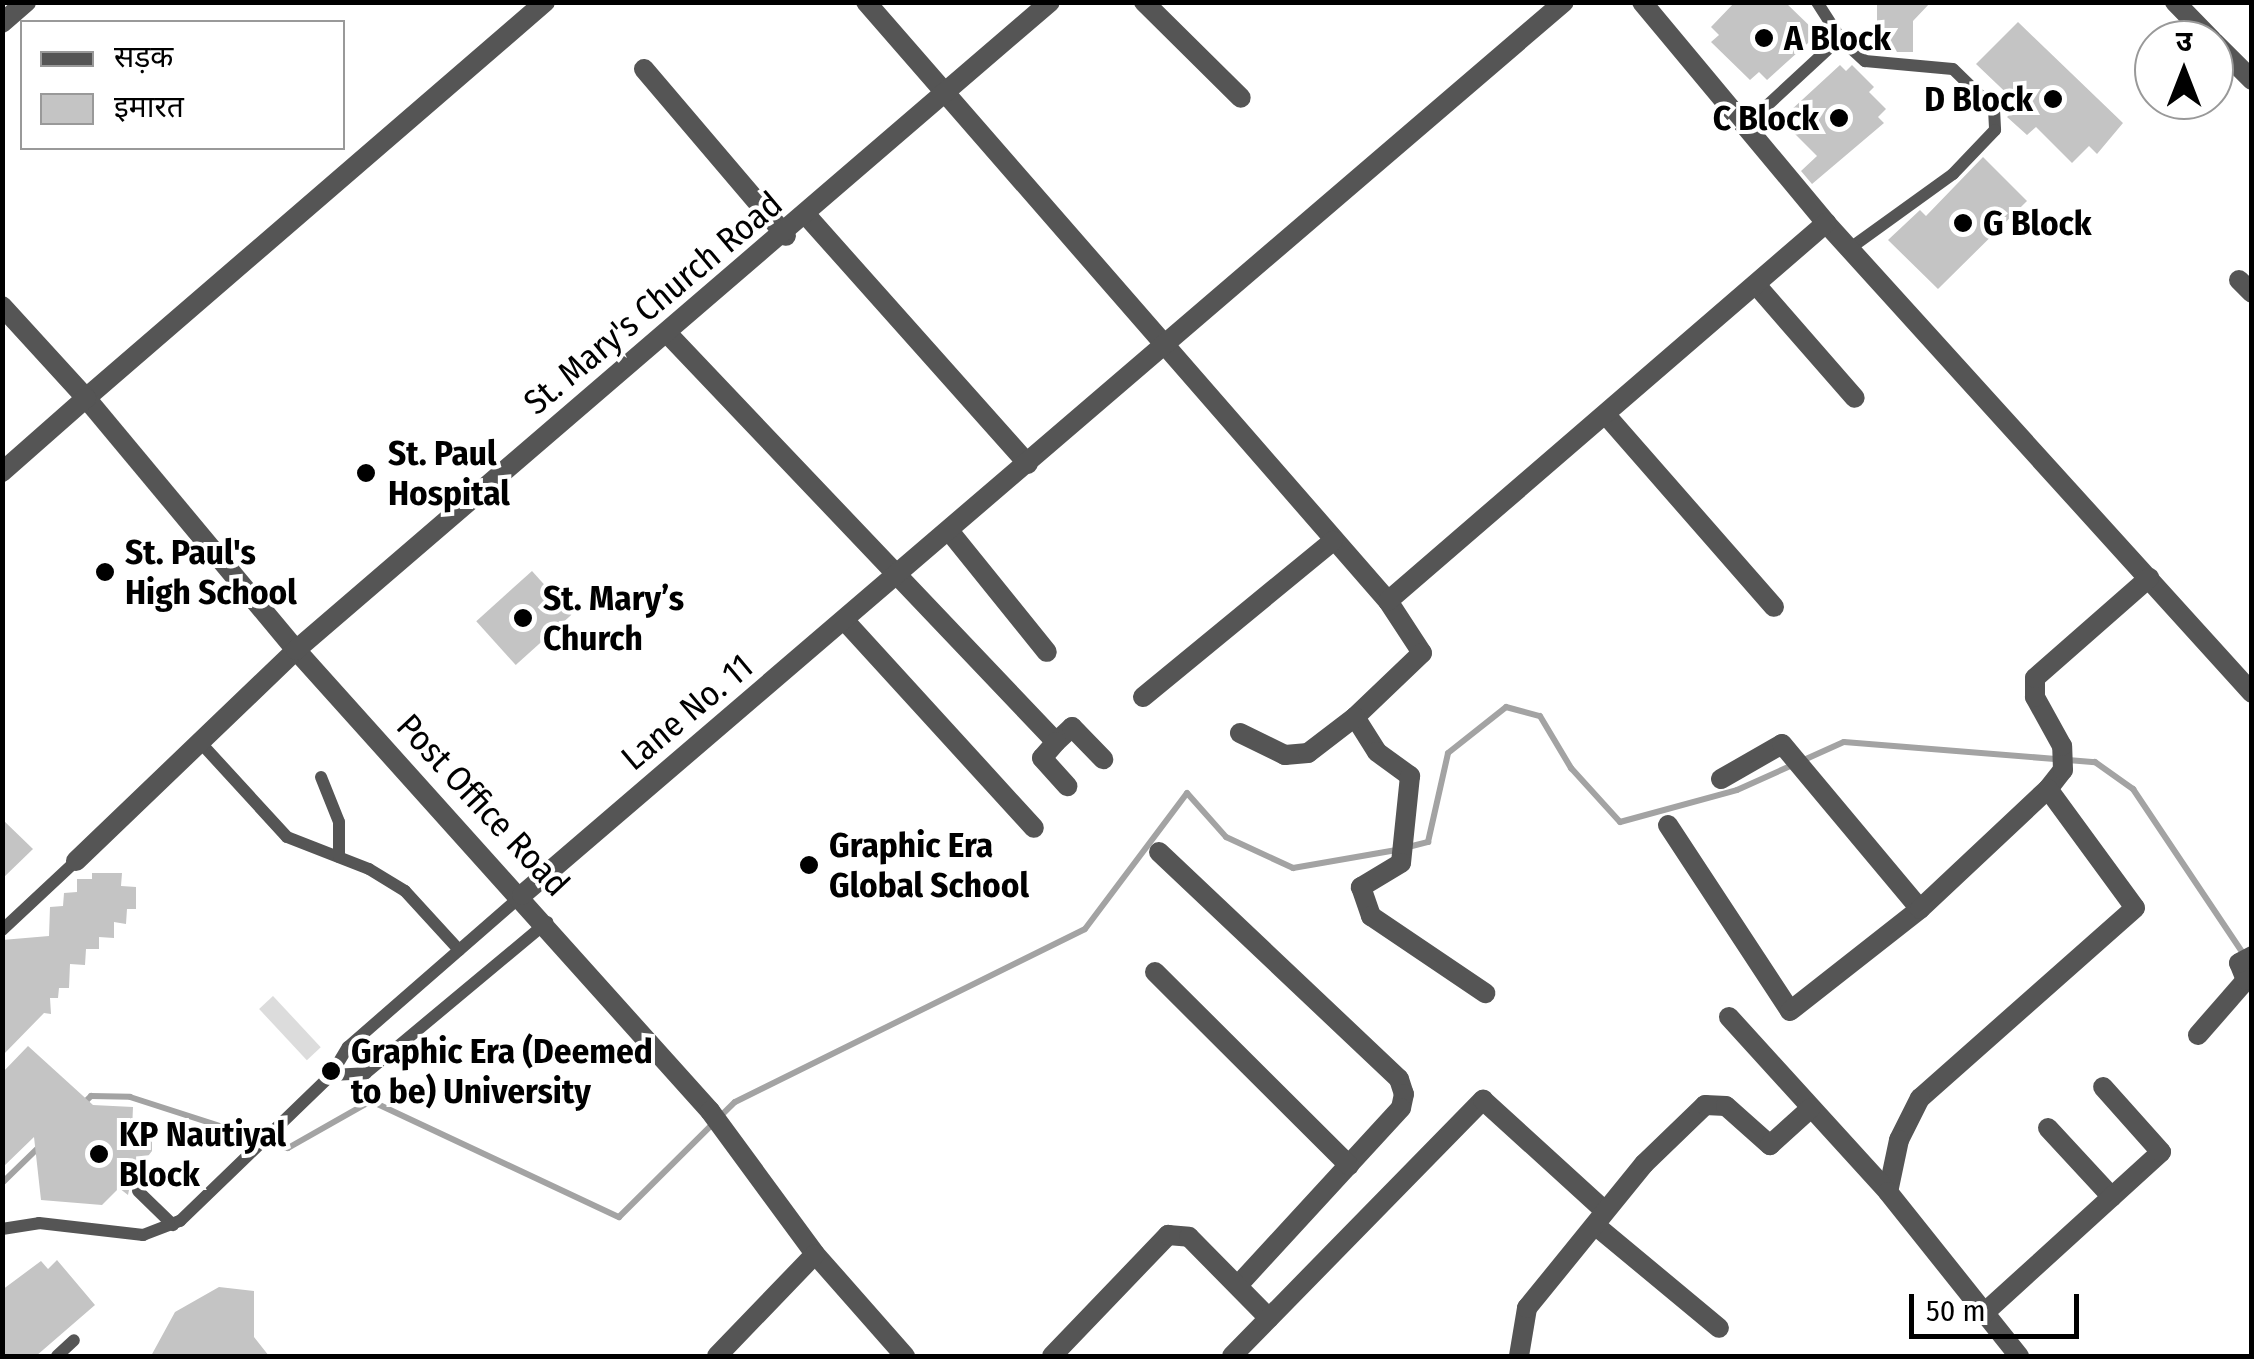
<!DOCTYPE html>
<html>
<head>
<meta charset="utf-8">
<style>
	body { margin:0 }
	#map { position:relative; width:2254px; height:1359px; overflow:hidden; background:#fff; font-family:"Fira Sans Condensed","Noto Sans Devanagari",sans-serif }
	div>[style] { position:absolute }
	.green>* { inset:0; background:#dcdcdc; transform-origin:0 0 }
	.stream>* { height:6px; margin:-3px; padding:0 3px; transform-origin:3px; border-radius:3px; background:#a3a3a3 }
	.building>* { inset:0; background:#c4c4c4; transform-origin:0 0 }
	.service>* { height:12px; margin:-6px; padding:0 6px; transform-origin:6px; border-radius:6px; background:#555 }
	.minor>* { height:20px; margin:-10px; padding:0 10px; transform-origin:10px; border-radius:10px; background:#555 }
	.tertiary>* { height:20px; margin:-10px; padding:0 10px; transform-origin:10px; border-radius:10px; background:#555 }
	.dots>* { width:28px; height:28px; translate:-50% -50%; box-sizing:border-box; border:5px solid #fff; border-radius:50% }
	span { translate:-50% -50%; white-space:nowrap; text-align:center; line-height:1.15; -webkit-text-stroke:8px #fff; paint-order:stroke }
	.poi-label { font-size:35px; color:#000; font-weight:700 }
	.left { translate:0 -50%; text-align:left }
	.right { translate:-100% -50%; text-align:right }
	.street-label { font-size:35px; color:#000 }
	.frame { position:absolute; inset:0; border:5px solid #000; pointer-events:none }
	.legend { position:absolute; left:20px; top:20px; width:325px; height:130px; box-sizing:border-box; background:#fff; border:2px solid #999; margin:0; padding:12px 18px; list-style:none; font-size:30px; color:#000 }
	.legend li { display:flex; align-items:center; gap:20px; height:50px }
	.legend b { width:50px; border:2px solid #999 }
	.north { position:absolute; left:2134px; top:20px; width:100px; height:100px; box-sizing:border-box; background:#fff; border:2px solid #999; border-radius:50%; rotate:0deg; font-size:28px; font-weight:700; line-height:40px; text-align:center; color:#000 }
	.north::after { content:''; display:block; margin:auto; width:35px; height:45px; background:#000; clip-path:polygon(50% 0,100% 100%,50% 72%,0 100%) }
	.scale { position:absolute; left:1909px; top:1294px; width:170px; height:45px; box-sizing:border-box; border:5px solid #000; border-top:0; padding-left:12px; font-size:30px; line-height:35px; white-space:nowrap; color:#000; -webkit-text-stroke:8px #fff; paint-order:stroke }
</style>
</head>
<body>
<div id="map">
	<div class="green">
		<div style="left:273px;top:996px;width:70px;height:19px;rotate:47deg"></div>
	</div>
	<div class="stream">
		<div style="left:1408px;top:847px;width:21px;rotate:-14deg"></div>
		<div style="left:1428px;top:842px;width:91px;rotate:-77.3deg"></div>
		<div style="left:1448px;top:753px;width:74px;rotate:-38.4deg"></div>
		<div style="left:1506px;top:707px;width:35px;rotate:15deg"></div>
		<div style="left:1540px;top:716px;width:61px;rotate:59.2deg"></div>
		<div style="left:1571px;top:768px;width:73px;rotate:47.8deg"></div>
		<div style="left:1620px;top:822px;width:121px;rotate:-15.3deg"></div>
		<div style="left:1737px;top:790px;width:117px;rotate:-24.2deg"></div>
		<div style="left:1844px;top:742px;width:252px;rotate:4.6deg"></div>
		<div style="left:2095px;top:762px;width:47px;rotate:35.4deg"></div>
		<div style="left:2133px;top:789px;width:201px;rotate:56.2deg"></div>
		<div style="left:82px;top:1105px;width:13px;rotate:-45deg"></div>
		<div style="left:91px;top:1096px;width:39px;rotate:1deg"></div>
		<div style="left:130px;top:1097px;width:166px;rotate:17.9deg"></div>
		<div style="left:288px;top:1148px;width:95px;rotate:-29.5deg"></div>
		<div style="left:371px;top:1101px;width:274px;rotate:25.1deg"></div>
		<div style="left:619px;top:1217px;width:163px;rotate:-44.8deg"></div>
		<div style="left:735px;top:1102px;width:390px;rotate:-26.3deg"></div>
		<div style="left:1085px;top:929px;width:170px;rotate:-53.1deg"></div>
		<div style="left:1187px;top:793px;width:59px;rotate:48.4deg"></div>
		<div style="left:1226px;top:837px;width:74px;rotate:24.8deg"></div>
		<div style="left:1293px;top:868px;width:105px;rotate:-9.9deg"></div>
		<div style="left:2px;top:1183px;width:54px;rotate:-44.3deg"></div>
	</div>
	<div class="building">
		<div style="clip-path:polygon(1735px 2px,1785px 2px,1818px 34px,1767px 80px,1759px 72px,1750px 80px,1711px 42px,1719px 35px,1711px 27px)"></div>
		<div style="clip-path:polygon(1877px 2px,1931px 2px,1913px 21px,1913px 52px,1877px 52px)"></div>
		<div style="clip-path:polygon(2018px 22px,2123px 123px,2097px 154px,2089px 146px,2072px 163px,2036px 127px,2027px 135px,2007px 117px,2019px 105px,1976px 64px)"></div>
		<div style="clip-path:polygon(1840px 65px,1846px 71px,1852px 65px,1874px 87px,1869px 92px,1886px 109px,1878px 117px,1884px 123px,1812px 184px,1801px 171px,1817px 156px,1790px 129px,1799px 120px,1790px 111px)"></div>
		<div style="clip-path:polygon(1983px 157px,2027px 201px,1938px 289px,1888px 240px,1920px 210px,1926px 216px)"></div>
		<div style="left:532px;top:571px;width:59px;height:75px;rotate:48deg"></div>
		<div style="clip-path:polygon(2px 819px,33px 849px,2px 879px)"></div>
		<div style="clip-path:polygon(92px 873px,122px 873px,121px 886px,136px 887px,136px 909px,127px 909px,126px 924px,114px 922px,114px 938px,99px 937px,99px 949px,86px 949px,85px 965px,70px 964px,69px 988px,59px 988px,58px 998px,50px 998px,51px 1014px,44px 1013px,2px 1056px,2px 940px,49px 936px,50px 907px,63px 906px,64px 893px,77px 892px,77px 879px,92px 879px)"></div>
		<div style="clip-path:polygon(28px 1046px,93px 1105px,133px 1107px,132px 1130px,152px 1131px,152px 1151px,138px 1169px,147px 1175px,130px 1185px,128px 1195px,119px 1188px,102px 1205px,41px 1200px,34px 1137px,2px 1168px,2px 1073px)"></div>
		<div style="clip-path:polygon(57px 1260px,95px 1305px,36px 1356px,2px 1356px,2px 1290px,41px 1261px,48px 1269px)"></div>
		<div style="clip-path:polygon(219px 1287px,254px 1291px,254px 1337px,269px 1356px,151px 1356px,175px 1312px)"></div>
	</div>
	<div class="service">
		<div style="left:1840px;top:38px;width:34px;rotate:43deg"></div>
		<div style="left:1865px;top:61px;width:88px;rotate:5.2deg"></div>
		<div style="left:1953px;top:69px;width:57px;rotate:44.3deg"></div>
		<div style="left:1994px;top:109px;width:21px;rotate:87deg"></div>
		<div style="left:1995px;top:130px;width:61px;rotate:133.7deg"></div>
		<div style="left:1953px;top:174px;width:128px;rotate:144.2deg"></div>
		<div style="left:1745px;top:126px;width:129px;rotate:-42.8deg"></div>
		<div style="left:1840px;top:38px;width:43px;rotate:-122.6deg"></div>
		<div style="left:199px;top:741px;width:130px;rotate:47.5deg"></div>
		<div style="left:287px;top:837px;width:88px;rotate:21.3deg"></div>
		<div style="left:369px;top:869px;width:42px;rotate:31.4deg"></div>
		<div style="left:405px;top:891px;width:80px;rotate:47.5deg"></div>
		<div style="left:321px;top:777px;width:48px;rotate:68.2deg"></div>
		<div style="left:339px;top:822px;width:35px;rotate:90deg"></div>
		<div style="left:2px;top:930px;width:101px;rotate:-43deg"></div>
		<div style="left:331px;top:1075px;width:35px;rotate:-3deg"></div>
		<div style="left:366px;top:1073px;width:236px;rotate:-39.8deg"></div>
		<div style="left:138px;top:1191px;width:49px;rotate:44.2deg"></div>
		<div style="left:2px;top:1229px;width:37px;rotate:-9deg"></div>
		<div style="left:39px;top:1223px;width:105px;rotate:6.6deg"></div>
		<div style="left:143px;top:1235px;width:40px;rotate:-21deg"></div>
		<div style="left:180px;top:1221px;width:210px;rotate:-44deg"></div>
		<div style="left:331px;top:1075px;width:33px;rotate:-59deg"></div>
		<div style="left:348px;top:1047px;width:231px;rotate:-41.1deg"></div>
		<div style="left:57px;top:1356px;width:23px;rotate:-43deg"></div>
	</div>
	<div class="minor">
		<div style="left:545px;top:2px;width:606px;rotate:139.21deg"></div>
		<div style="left:86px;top:398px;width:328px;rotate:50.2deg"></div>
		<div style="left:296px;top:650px;width:620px;rotate:48.07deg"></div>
		<div style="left:710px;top:1111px;width:177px;rotate:53.7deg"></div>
		<div style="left:815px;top:1254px;width:136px;rotate:48.6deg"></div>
		<div style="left:866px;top:2px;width:795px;rotate:48.93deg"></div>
		<div style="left:1388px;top:601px;width:62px;rotate:56.8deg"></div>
		<div style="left:1422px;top:653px;width:93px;rotate:136.3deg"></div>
		<div style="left:1355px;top:717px;width:41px;rotate:57.8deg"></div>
		<div style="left:1377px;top:752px;width:41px;rotate:36deg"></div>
		<div style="left:1410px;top:776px;width:87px;rotate:95.9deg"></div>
		<div style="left:1401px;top:863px;width:47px;rotate:149deg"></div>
		<div style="left:1361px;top:887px;width:31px;rotate:71deg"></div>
		<div style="left:1371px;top:916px;width:138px;rotate:34deg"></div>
		<div style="left:1144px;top:2px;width:136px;rotate:44.7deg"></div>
		<div style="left:1642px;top:2px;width:288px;rotate:50.2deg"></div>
		<div style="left:1826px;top:223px;width:634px;rotate:47.81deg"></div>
		<div style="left:2175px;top:2px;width:53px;rotate:45.8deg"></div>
		<div style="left:2px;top:23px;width:32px;rotate:-41deg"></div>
		<div style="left:2214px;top:42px;width:54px;rotate:45deg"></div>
		<div style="left:644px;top:69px;width:219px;rotate:49.6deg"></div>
		<div style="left:807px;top:216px;width:332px;rotate:48.3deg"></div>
		<div style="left:2239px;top:280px;width:18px;rotate:45deg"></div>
		<div style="left:1758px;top:287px;width:147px;rotate:48.9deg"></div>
		<div style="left:667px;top:333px;width:564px;rotate:46.44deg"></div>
		<div style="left:1056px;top:742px;width:22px;rotate:-43deg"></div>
		<div style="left:1072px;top:727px;width:45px;rotate:45.9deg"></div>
		<div style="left:1606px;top:415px;width:255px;rotate:48.8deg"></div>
		<div style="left:950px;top:532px;width:154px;rotate:51.1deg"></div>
		<div style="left:1388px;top:601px;width:579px;rotate:-40.79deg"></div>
		<div style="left:845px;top:621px;width:280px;rotate:47.6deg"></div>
		<div style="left:1143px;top:697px;width:246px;rotate:-39.4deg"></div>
		<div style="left:1240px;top:733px;width:50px;rotate:26.1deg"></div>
		<div style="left:1285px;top:755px;width:23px;rotate:-5deg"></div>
		<div style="left:1308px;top:753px;width:59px;rotate:-37.5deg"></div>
		<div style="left:1056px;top:742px;width:21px;rotate:131deg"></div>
		<div style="left:1042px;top:758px;width:38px;rotate:48deg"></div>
		<div style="left:1721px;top:779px;width:70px;rotate:-29.8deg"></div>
		<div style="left:1782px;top:744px;width:215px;rotate:50.1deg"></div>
		<div style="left:2048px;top:789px;width:24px;rotate:-52deg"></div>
		<div style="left:2063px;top:770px;width:24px;rotate:-92deg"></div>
		<div style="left:2062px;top:746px;width:56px;rotate:-118.9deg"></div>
		<div style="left:2035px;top:697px;width:19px;rotate:-90deg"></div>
		<div style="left:2035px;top:678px;width:152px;rotate:-41.3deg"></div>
		<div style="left:1668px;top:825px;width:222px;rotate:56.7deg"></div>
		<div style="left:1790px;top:1011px;width:165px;rotate:-38.1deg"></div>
		<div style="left:1920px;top:909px;width:175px;rotate:-43.2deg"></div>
		<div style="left:2048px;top:789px;width:147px;rotate:53.8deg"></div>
		<div style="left:2135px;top:908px;width:287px;rotate:138.5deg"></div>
		<div style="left:1920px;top:1098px;width:47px;rotate:116.6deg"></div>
		<div style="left:1899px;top:1140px;width:53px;rotate:101.9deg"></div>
		<div style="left:1159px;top:852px;width:330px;rotate:43.4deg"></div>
		<div style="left:1399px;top:1079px;width:16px;rotate:72deg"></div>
		<div style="left:1404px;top:1094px;width:14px;rotate:102deg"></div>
		<div style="left:1401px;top:1108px;width:238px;rotate:132.6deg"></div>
		<div style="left:76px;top:861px;width:305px;rotate:-43.8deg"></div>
		<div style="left:296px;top:650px;width:994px;rotate:-40.68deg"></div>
		<div style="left:522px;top:895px;width:1372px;rotate:-40.6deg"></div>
		<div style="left:1155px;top:972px;width:274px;rotate:44.9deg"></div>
		<div style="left:1729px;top:1017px;width:236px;rotate:47.7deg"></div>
		<div style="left:1888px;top:1192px;width:210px;rotate:51.4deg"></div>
		<div style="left:2198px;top:1035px;width:73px;rotate:-48.9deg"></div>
		<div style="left:2246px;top:980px;width:18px;rotate:-112deg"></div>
		<div style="left:2239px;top:963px;width:15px;rotate:-28deg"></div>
		<div style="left:2048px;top:1128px;width:94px;rotate:47.2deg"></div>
		<div style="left:1595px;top:1225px;width:161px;rotate:39.7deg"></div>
		<div style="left:1982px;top:1315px;width:242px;rotate:-42.3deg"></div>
		<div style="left:2161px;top:1152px;width:87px;rotate:-131.7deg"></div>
		<div style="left:717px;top:1356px;width:141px;rotate:-46.1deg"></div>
		<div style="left:1052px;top:1356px;width:168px;rotate:-46.2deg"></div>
		<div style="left:1168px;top:1235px;width:21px;rotate:5deg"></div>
		<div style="left:1189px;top:1237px;width:114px;rotate:45.4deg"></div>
		<div style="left:1232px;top:1356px;width:359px;rotate:-45.6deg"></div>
		<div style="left:1483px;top:1100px;width:165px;rotate:42.3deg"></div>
		<div style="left:1519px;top:1356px;width:49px;rotate:-80.5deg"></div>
		<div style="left:1527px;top:1308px;width:186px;rotate:-50.9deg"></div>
		<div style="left:1644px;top:1164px;width:85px;rotate:-44deg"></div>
		<div style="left:1705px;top:1105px;width:21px;rotate:3deg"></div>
		<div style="left:1726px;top:1106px;width:59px;rotate:41.6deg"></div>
		<div style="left:1770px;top:1145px;width:55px;rotate:-42.1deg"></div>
	</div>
	<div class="tertiary">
		<div style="left:2px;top:306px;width:125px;rotate:47.6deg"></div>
		<div style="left:86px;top:398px;width:112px;rotate:138.6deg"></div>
	</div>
	<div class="dots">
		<div style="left:1764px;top:38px;background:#000"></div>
		<div style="left:2053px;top:99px;background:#000"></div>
		<div style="left:1839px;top:118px;background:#000"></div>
		<div style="left:1963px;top:223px;background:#000"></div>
		<div style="left:366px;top:473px;background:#000"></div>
		<div style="left:105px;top:572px;background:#000"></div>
		<div style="left:523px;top:618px;background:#000"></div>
		<div style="left:809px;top:865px;background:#000"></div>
		<div style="left:331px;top:1071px;background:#000"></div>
		<div style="left:99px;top:1154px;background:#000"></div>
	</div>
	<div class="poi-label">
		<span class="left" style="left:1784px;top:38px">A Block</span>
		<span class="right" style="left:2033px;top:99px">D Block</span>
		<span class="right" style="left:1819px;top:118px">C Block</span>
		<span class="left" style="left:1983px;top:223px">G Block</span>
		<span class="left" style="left:388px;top:473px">St. Paul<br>Hospital</span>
		<span class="left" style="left:125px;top:572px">St. Paul's<br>High School</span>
		<span class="left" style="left:543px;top:618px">St. Mary’s<br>Church</span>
		<span class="left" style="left:829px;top:865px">Graphic Era<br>Global School</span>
		<span class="left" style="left:351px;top:1071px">Graphic Era (Deemed<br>to be) University</span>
		<span class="left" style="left:119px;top:1154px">KP Nautiyal<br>Block</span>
	</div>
	<div class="street-label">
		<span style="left:653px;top:303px;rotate:-40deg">St. Mary's Church Road</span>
		<span style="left:687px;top:712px;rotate:-40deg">Lane No. 11</span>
		<span style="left:483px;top:805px;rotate:47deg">Post Office Road</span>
	</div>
	<div class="frame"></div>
	<ul class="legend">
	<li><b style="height:12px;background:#555"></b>सड़क</li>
	<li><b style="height:28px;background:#c4c4c4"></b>इमारत</li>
	</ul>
	<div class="north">उ</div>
	<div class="scale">50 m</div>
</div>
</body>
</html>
